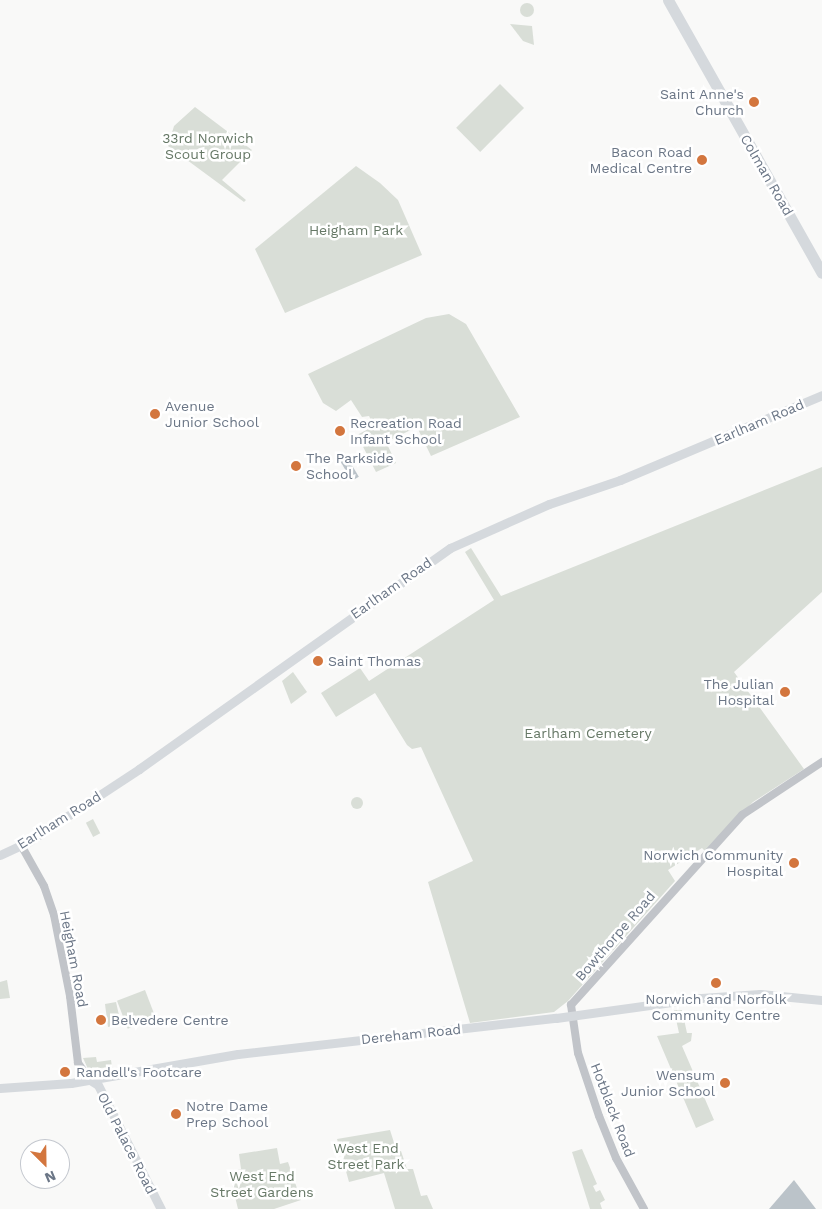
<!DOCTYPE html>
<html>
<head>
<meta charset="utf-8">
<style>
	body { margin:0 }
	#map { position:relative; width:822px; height:1209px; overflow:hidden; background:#f9f9f8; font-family:"Work Sans",sans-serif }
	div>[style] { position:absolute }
	.green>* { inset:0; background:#d9ded7; transform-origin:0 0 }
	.round { border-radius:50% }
	.water>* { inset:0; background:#bbc3c9; transform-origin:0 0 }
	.minor>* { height:8px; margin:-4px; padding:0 4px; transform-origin:4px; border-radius:4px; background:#c1c4c9 }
	.major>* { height:9px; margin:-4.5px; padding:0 4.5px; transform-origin:4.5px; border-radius:4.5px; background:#d5d9dd }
	.highway>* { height:11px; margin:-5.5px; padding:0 5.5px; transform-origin:5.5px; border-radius:5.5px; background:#d5d9dd }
	.dots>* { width:14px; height:14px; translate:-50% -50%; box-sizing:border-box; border:2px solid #fff; border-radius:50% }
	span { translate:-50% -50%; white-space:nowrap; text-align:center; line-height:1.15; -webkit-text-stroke:5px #fff; paint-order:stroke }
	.poi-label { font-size:14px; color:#6b7686 }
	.right { translate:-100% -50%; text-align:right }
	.left { translate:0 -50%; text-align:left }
	.park-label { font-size:14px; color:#667866 }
	.street-label { font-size:14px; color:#6b7686 }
	.north { position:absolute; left:20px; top:1139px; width:50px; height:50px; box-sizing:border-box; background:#fff; border:1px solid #c4c8cf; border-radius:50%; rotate:157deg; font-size:14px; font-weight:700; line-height:20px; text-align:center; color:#6b7686 }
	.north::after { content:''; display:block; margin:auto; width:18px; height:22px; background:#d3763e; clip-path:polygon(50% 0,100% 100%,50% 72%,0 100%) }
</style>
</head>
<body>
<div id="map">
	<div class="green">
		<div class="round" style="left:520px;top:3px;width:14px;height:14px"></div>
		<div style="clip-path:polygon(510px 24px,532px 26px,534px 45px,523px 41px)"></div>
		<div style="left:500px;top:84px;width:34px;height:62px;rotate:45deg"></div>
		<div style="clip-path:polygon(195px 107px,252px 150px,222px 180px,246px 200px,244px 202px,168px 146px,174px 126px)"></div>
		<div style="clip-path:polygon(356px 166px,380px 183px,398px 200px,422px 255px,285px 313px,255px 249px)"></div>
		<div style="clip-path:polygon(449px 314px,466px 324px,520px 417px,431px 456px,417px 427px,386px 442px,396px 463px,376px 472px,357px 435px,374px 426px,369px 416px,362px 417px,351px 400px,336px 411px,323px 403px,308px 374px,426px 318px)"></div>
		<div style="clip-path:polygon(822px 467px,822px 592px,734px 672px,804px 769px,753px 802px,705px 851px,702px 848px,668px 870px,675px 881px,568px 1001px,554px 1012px,470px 1023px,428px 882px,473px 861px,421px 747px,412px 749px,407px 745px,375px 693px,336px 717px,321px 693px,360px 668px,369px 681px,494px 600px,465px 552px,471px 548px,501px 596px)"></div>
		<div style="clip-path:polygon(293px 672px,307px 692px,291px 704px,282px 681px)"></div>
		<div class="round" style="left:351px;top:797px;width:12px;height:12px"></div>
		<div style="left:93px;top:819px;width:16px;height:8px;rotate:63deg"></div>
		<div style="clip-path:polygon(7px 980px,10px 998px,0 999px,0 982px)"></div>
		<div style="left:145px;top:990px;width:30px;height:30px;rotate:69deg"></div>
		<div style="clip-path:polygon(116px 1002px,121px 1024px,108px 1027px,105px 1004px)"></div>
		<div style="clip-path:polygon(674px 1010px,682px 1010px,687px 1033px,692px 1033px,691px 1041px,682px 1046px,714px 1120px,696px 1128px,657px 1036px,679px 1033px)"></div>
		<div style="clip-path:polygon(96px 1057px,97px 1062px,111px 1060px,112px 1067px,88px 1069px,83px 1058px)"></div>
		<div style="clip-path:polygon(390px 1130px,397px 1152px,401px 1151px,407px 1169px,413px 1169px,421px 1196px,427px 1195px,433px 1209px,395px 1209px,384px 1173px,349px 1182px,337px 1139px)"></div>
		<div style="clip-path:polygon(277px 1148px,280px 1164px,288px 1162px,301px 1200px,274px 1209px,238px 1209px,229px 1172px,241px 1169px,239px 1154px)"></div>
		<div style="clip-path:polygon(582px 1149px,597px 1184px,593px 1186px,596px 1192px,600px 1190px,605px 1200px,600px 1203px,602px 1209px,590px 1209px,572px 1152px)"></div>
	</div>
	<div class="water">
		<div style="left:347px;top:457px;width:23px;height:8px;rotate:59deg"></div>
		<div style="clip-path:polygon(794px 1180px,816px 1209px,769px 1209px)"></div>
	</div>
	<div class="minor">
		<div style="left:21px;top:845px;width:47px;rotate:60.7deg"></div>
		<div style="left:44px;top:886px;width:31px;rotate:71deg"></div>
		<div style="left:54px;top:915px;width:83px;rotate:78.8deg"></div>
		<div style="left:70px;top:996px;width:67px;rotate:83.2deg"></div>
		<div style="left:78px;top:1063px;width:21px;rotate:55deg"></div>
		<div style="left:644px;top:1209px;width:58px;rotate:-118.8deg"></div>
		<div style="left:616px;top:1158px;width:45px;rotate:-112deg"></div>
		<div style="left:599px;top:1116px;width:66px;rotate:-108.4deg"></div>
		<div style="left:578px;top:1053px;width:49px;rotate:-98.3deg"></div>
		<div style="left:571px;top:1005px;width:256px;rotate:-48deg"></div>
		<div style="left:742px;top:815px;width:96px;rotate:-33.5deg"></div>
	</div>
	<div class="major">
		<div style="left:0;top:855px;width:31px;rotate:-25deg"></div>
		<div style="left:28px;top:842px;width:133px;rotate:-33.3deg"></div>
		<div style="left:139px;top:769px;width:382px;rotate:-35.4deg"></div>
		<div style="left:450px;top:548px;width:108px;rotate:-24deg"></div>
		<div style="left:549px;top:504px;width:75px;rotate:-18.7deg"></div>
		<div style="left:620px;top:480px;width:219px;rotate:-22.8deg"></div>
		<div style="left:90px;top:1080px;width:9px;rotate:32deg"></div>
		<div style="left:98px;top:1085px;width:139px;rotate:63.1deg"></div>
		<div style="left:0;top:1088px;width:71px;rotate:-4deg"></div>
		<div style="left:71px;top:1083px;width:169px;rotate:-9.9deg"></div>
		<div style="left:238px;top:1054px;width:320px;rotate:-6.5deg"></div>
		<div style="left:556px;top:1018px;width:146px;rotate:-7.9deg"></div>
		<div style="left:701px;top:998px;width:59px;rotate:-3.9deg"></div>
		<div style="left:760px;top:994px;width:62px;rotate:5.5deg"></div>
	</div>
	<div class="highway">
		<div style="left:668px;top:0;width:313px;rotate:60.6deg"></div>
	</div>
	<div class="dots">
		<div style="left:754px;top:102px;background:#d3763e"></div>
		<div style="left:702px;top:160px;background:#d3763e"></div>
		<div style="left:155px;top:414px;background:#d3763e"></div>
		<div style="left:340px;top:431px;background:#d3763e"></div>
		<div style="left:296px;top:466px;background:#d3763e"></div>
		<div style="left:318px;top:661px;background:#d3763e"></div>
		<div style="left:785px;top:692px;background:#d3763e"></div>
		<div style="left:794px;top:863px;background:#d3763e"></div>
		<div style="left:716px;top:983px;background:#d3763e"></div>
		<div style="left:101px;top:1020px;background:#d3763e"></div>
		<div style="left:65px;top:1072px;background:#d3763e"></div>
		<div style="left:725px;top:1083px;background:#d3763e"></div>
		<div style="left:176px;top:1114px;background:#d3763e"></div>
	</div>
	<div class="poi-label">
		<span class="right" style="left:744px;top:102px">Saint Anne's<br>Church</span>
		<span class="right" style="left:692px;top:160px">Bacon Road<br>Medical Centre</span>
		<span class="left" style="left:165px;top:414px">Avenue<br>Junior School</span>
		<span class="left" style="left:350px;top:431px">Recreation Road<br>Infant School</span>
		<span class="left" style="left:306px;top:466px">The Parkside<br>School</span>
		<span class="left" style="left:328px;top:661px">Saint Thomas</span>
		<span class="right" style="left:774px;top:692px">The Julian<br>Hospital</span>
		<span class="right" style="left:783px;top:863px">Norwich Community<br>Hospital</span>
		<span style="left:716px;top:1007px">Norwich and Norfolk<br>Community Centre</span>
		<span class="left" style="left:111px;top:1020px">Belvedere Centre</span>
		<span class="left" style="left:76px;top:1072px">Randell's Footcare</span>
		<span class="right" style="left:715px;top:1083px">Wensum<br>Junior School</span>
		<span class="left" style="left:186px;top:1114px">Notre Dame<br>Prep School</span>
	</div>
	<div class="park-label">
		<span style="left:208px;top:146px">33rd Norwich<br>Scout Group</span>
		<span style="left:356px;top:230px">Heigham Park</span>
		<span style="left:588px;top:733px">Earlham Cemetery</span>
		<span style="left:366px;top:1156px">West End<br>Street Park</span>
		<span style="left:262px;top:1184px">West End<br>Street Gardens</span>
	</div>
	<div class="street-label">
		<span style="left:767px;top:175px;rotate:60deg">Colman Road</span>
		<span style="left:759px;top:422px;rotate:-23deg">Earlham Road</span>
		<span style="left:391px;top:588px;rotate:-35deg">Earlham Road</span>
		<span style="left:59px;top:820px;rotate:-32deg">Earlham Road</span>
		<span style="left:615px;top:936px;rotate:-49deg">Bowthorpe Road</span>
		<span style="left:74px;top:959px;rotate:79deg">Heigham Road</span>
		<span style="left:411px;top:1034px;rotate:-6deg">Dereham Road</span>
		<span style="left:613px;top:1110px;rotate:69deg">Hotblack Road</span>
		<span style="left:127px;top:1143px;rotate:63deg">Old Palace Road</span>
	</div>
	<div class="north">N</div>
</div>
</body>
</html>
